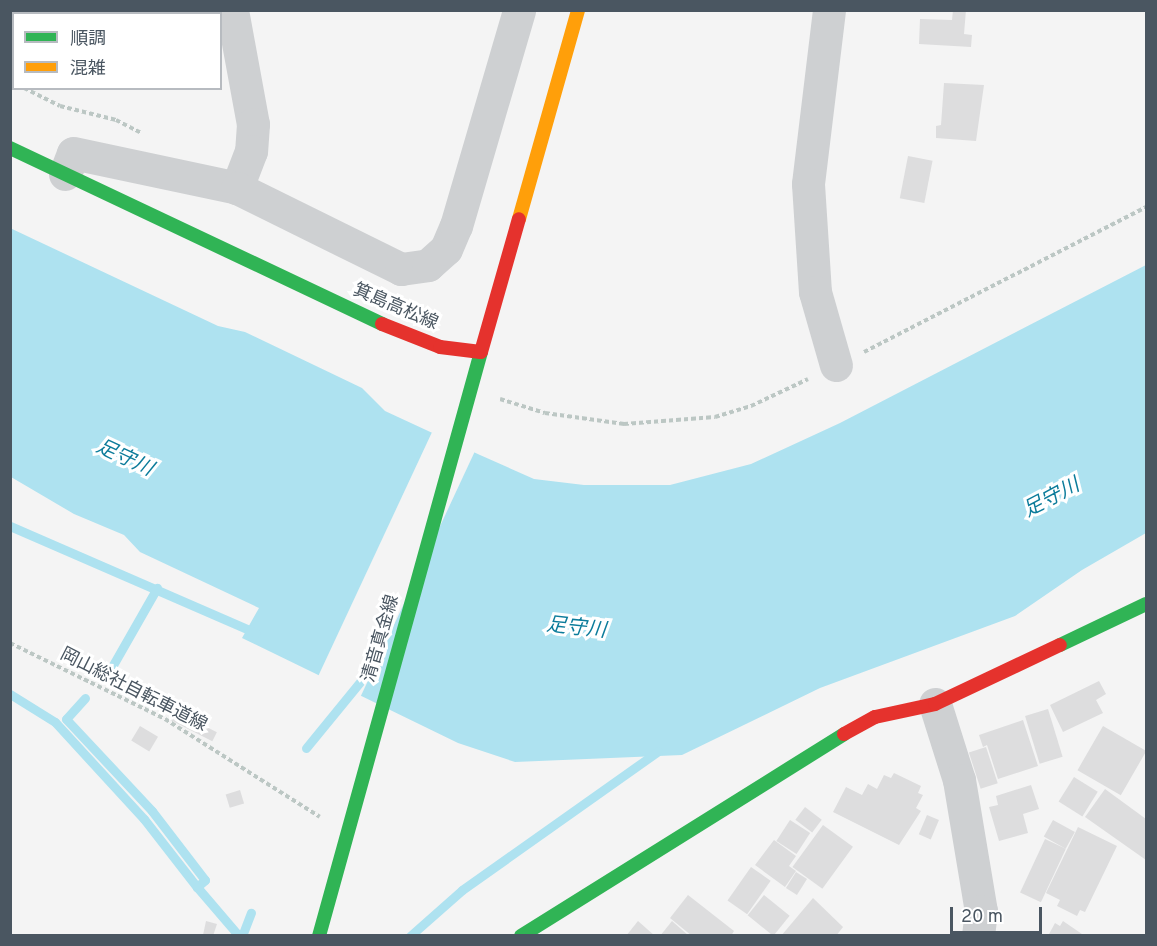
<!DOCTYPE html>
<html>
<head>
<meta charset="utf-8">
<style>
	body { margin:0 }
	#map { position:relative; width:1157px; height:946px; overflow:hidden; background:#f4f4f4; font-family:Overpass,"Noto Sans JP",sans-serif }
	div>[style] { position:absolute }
	.water>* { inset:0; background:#aee2f0 }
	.pier>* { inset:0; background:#f4f4f4; transform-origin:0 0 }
	.stream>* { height:9px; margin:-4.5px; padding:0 4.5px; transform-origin:4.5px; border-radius:4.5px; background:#aee2f0 }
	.building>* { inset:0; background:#ddddde; transform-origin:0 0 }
	.path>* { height:4px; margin-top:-2px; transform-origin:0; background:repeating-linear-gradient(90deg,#bcc7c4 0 4.5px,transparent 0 7.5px) }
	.street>* { height:33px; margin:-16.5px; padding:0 16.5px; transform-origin:16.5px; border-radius:16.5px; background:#ced0d2 }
	.fast>* { height:14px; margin:-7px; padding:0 7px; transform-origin:7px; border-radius:7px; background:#30b455 }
	.slow>* { height:14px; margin:-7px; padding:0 7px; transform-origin:7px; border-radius:7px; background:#ff9f0a }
	.jam>* { height:14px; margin:-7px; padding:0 7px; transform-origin:7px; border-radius:7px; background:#e5322d }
	span { translate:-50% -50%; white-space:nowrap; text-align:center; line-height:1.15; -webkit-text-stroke:6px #fff; paint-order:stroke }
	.street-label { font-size:18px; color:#4a5661 }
	.water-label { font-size:20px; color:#0c7c9b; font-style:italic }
	.frame { position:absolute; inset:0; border:12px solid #4a5661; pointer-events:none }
	.legend { position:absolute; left:12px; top:12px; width:210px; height:78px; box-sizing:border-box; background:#fff; border:2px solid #b7bbc0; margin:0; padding:8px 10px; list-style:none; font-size:18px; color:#4a5661 }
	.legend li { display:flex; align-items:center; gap:12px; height:30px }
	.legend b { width:30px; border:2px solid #b7bbc0 }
	.scale { position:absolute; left:950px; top:907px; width:92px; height:27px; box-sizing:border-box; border:3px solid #4a5661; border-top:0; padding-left:8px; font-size:18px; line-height:21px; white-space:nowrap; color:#4a5661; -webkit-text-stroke:4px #fff; paint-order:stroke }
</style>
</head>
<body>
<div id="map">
	<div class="water">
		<div style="clip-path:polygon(10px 228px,218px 326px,245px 332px,362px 388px,385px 411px,480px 455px,534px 479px,584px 485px,670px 485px,751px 464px,840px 423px,1146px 265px,1146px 533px,1082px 570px,1015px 616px,820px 688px,682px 755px,515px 762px,458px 743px,242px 638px,259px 608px,140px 552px,124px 535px,74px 514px,11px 477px)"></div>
	</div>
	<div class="pier">
		<div style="left:433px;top:430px;width:47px;height:277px;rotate:25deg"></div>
	</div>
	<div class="stream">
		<div style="left:10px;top:526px;width:268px;rotate:23.5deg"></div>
		<div style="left:109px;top:672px;width:97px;rotate:-60.3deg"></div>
		<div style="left:10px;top:694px;width:53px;rotate:31.9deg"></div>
		<div style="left:55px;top:722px;width:132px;rotate:47.5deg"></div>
		<div style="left:144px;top:819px;width:86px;rotate:52.1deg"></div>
		<div style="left:85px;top:698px;width:28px;rotate:132deg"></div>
		<div style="left:66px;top:719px;width:126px;rotate:46.9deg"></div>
		<div style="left:152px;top:811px;width:87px;rotate:52.5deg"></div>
		<div style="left:205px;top:880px;width:11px;rotate:139deg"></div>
		<div style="left:197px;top:887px;width:65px;rotate:49.4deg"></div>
		<div style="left:306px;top:748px;width:85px;rotate:-50.7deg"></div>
		<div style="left:242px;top:936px;width:25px;rotate:-69deg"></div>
		<div style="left:410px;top:936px;width:69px;rotate:-41.5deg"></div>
		<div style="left:462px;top:890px;width:240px;rotate:-35.3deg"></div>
	</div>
	<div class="building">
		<div style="clip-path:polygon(953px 10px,966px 10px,964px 34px,972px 35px,971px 47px,919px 44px,920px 19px,952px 20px)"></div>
		<div style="clip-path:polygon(944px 83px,984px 85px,976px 141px,936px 138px,936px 126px,941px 125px)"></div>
		<div style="left:908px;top:156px;width:25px;height:43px;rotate:11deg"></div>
		<div style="clip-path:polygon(1099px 681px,1106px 694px,1096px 700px,1103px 713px,1063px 732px,1050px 705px)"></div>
		<div style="left:1048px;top:709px;width:50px;height:24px;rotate:73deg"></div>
		<div style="left:175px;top:711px;width:47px;height:10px;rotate:27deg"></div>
		<div style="clip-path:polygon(1023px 720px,1038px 766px,998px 779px,987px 745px,983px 747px,979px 735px)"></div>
		<div style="left:140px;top:726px;width:21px;height:17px;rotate:31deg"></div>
		<div style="left:1103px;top:726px;width:50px;height:51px;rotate:30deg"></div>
		<div style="left:986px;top:747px;width:38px;height:18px;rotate:72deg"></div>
		<div style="clip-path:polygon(894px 773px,921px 786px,918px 793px,923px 795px,916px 808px,921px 811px,899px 845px,833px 812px,846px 787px,862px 795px,868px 784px,877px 789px,884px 775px,891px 778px)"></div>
		<div style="left:1074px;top:777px;width:28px;height:29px;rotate:32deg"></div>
		<div style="clip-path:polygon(1031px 785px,1039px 809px,1023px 814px,1028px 833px,999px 841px,989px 807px,998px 805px,996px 796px)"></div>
		<div style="clip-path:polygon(1105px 789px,1146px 819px,1146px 860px,1085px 817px)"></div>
		<div style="left:240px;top:790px;width:14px;height:15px;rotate:73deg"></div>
		<div style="left:805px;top:807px;width:21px;height:16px;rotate:37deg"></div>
		<div style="left:927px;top:815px;width:13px;height:21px;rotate:23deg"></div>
		<div style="left:790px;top:820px;width:24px;height:25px;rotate:33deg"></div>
		<div style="left:1053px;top:820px;width:25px;height:19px;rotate:29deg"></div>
		<div style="left:823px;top:825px;width:37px;height:52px;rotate:36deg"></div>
		<div style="clip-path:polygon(1078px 827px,1117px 846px,1085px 912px,1080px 910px,1077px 916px,1057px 906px,1060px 900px,1046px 893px)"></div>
		<div style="left:1045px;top:839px;width:23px;height:59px;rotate:25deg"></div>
		<div style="clip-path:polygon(774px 840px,796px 856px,789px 866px,796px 871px,785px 887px,755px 865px)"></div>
		<div style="left:751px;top:867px;width:24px;height:41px;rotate:35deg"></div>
		<div style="left:796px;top:872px;width:13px;height:19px;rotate:32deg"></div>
		<div style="clip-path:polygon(688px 895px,734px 931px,731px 936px,692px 936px,670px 918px)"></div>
		<div style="left:764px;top:895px;width:33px;height:26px;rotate:39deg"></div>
		<div style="clip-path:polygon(813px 898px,843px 927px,836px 936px,781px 936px)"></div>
		<div style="clip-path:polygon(206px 921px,217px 924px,213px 936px,203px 935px)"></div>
		<div style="clip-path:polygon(638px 921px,655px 936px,626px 936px)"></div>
		<div style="clip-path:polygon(672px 921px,689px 936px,660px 936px)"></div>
		<div style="clip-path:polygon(1063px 921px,1082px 934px,1048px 936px,1055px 923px,1060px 926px)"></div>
	</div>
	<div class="path">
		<div style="left:10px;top:82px;width:4px;rotate:14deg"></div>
		<div style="left:24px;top:88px;width:40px;rotate:26.6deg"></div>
		<div style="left:60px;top:106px;width:58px;rotate:14deg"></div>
		<div style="left:116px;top:120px;width:29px;rotate:27deg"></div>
		<div style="left:864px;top:352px;width:317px;rotate:-27.2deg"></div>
		<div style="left:500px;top:399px;width:47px;rotate:17.3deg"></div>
		<div style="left:545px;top:413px;width:80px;rotate:7.9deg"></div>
		<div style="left:624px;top:424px;width:91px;rotate:-4.4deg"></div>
		<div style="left:715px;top:417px;width:38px;rotate:-17deg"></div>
		<div style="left:751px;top:406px;width:63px;rotate:-25.3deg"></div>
		<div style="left:10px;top:643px;width:173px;rotate:26.1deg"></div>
		<div style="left:165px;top:719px;width:183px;rotate:32.3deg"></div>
	</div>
	<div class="street">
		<div style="left:232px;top:10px;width:116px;rotate:79.6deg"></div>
		<div style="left:253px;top:124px;width:27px;rotate:94deg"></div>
		<div style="left:251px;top:151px;width:40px;rotate:111deg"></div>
		<div style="left:829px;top:10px;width:175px;rotate:96.9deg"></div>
		<div style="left:808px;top:184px;width:108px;rotate:86.3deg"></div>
		<div style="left:815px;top:292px;width:76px;rotate:74deg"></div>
		<div style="left:65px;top:174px;width:22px;rotate:-69deg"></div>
		<div style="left:73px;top:153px;width:168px;rotate:12deg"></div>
		<div style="left:237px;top:188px;width:183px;rotate:26.3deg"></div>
		<div style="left:401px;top:269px;width:27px;rotate:-8deg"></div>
		<div style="left:428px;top:265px;width:24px;rotate:-42deg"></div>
		<div style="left:446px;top:249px;width:25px;rotate:-67deg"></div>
		<div style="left:456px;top:226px;width:225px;rotate:-73.7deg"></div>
		<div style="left:935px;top:704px;width:80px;rotate:72.5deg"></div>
		<div style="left:959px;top:780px;width:133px;rotate:80.5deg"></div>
		<div style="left:981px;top:911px;width:25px;rotate:97deg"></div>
	</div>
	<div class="fast">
		<div style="left:10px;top:148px;width:412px;rotate:25.3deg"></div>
		<div style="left:1060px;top:645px;width:95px;rotate:-25.5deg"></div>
		<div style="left:319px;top:936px;width:606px;rotate:-74.5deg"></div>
		<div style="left:521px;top:936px;width:381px;rotate:-32deg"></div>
	</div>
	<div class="slow">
		<div style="left:519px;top:219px;width:217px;rotate:-74.2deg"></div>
	</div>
	<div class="jam">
		<div style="left:382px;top:324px;width:62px;rotate:21.6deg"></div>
		<div style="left:440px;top:347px;width:41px;rotate:7deg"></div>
		<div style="left:481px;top:352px;width:138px;rotate:-74.1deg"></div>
		<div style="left:844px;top:734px;width:35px;rotate:-29deg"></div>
		<div style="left:875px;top:717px;width:61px;rotate:-12.2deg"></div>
		<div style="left:935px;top:704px;width:138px;rotate:-25.3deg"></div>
	</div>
	<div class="street-label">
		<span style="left:395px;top:308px;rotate:23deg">箕島高松線</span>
		<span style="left:382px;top:639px;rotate:-74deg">清音真金線</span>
		<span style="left:133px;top:691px;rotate:27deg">岡山総社自転車道線</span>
	</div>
	<div class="water-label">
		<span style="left:124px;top:459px;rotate:25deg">足守川</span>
		<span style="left:1052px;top:499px;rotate:-28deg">足守川</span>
		<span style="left:576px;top:629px;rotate:6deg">足守川</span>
	</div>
	<div class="frame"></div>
	<ul class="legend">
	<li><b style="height:8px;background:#30b455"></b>順調</li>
	<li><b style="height:8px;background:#ff9f0a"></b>混雑</li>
	</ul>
	<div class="scale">20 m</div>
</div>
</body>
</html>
